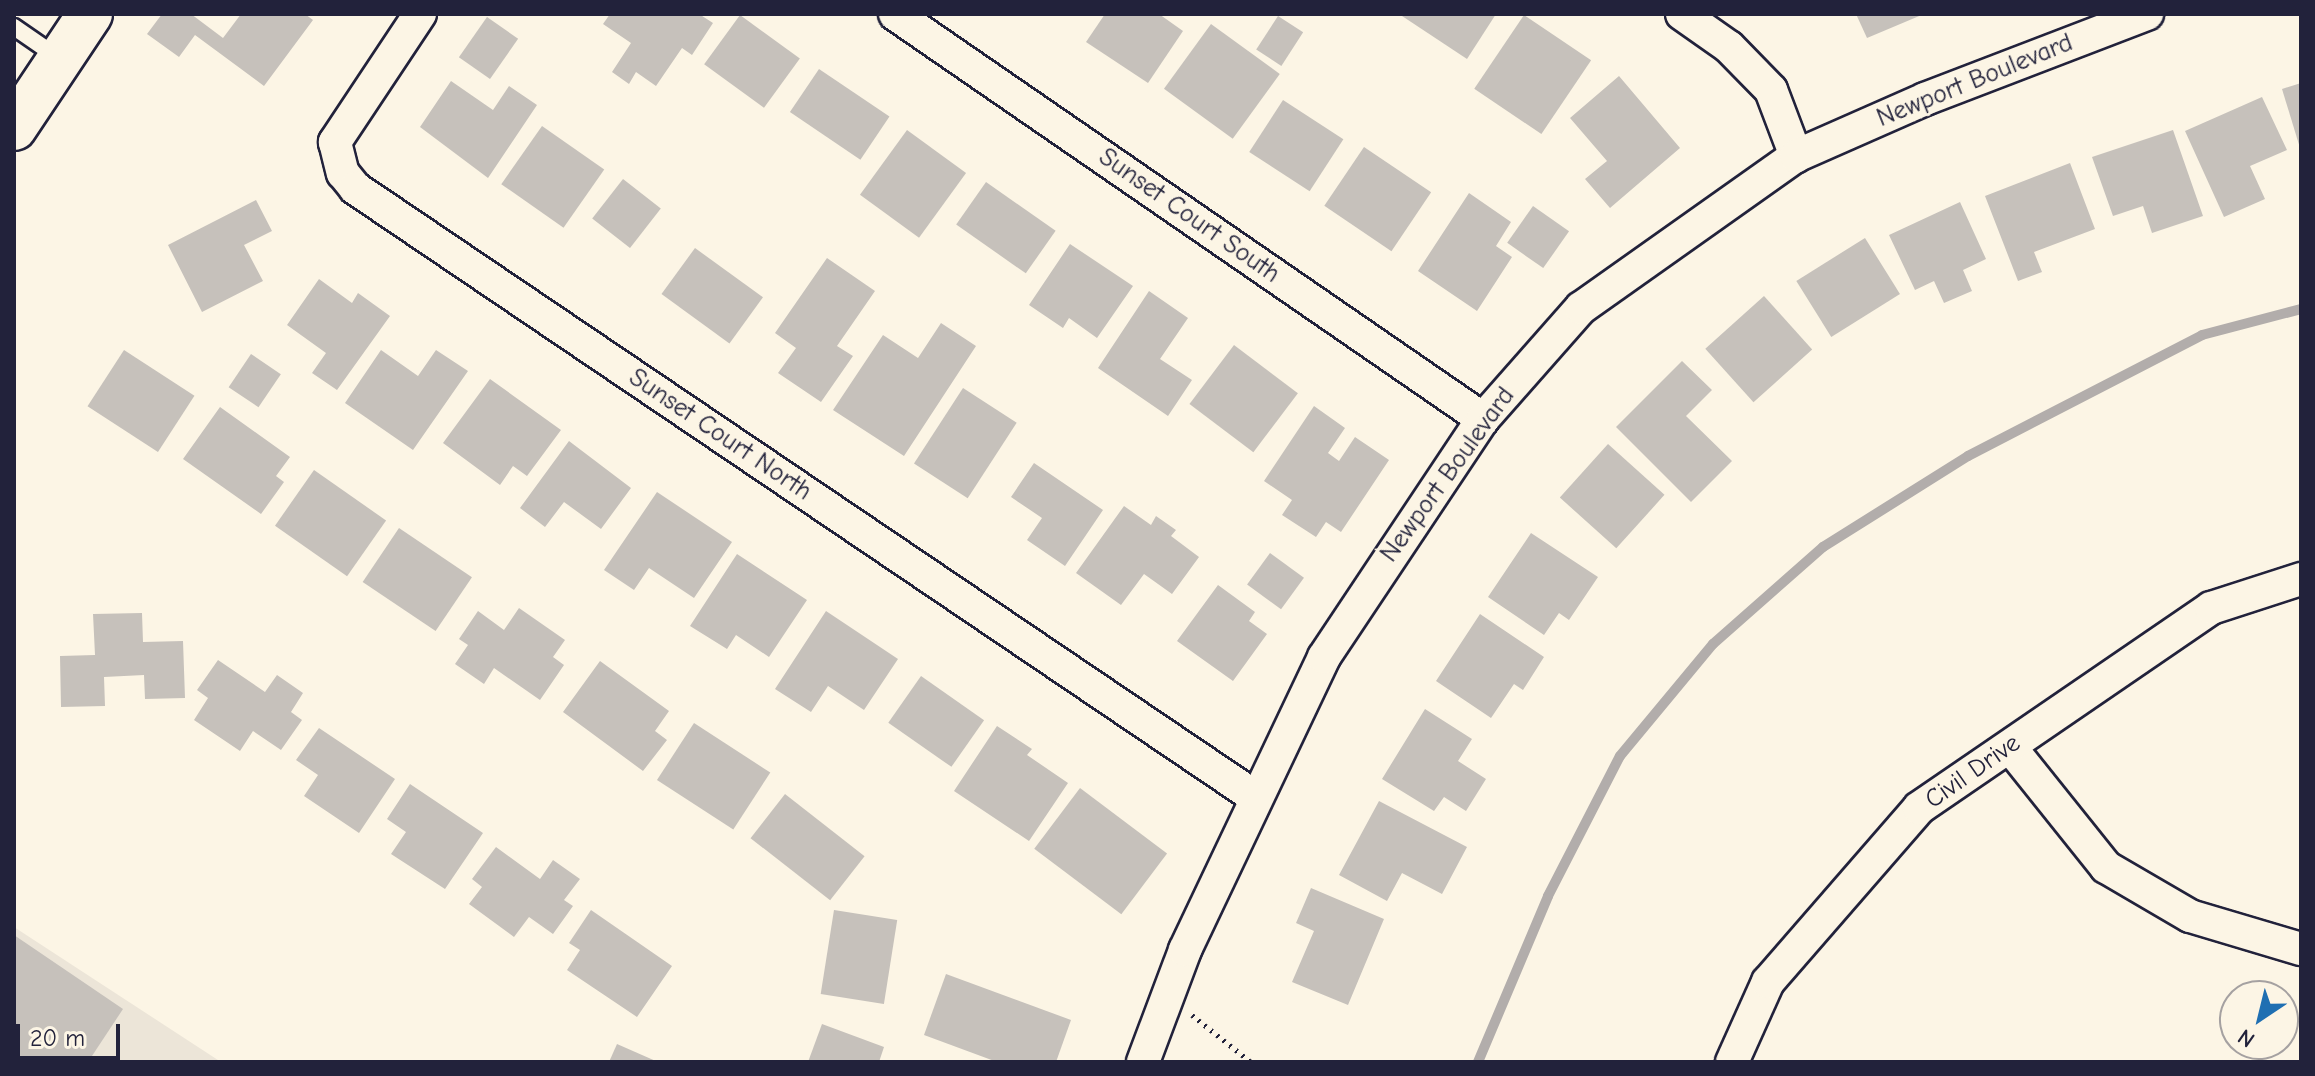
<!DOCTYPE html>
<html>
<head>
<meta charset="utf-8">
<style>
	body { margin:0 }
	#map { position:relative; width:2315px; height:1076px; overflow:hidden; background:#fcf5e5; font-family:"Comic Neue",sans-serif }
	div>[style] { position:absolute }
	.built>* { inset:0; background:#ece5d8 }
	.stream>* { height:10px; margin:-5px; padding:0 5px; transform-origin:5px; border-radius:5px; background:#b2adab }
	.building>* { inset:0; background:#c6c1bb; transform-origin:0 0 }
	.path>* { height:5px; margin-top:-2.5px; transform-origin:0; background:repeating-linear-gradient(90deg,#22223b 0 2px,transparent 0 8px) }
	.roads { filter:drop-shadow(2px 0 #22223b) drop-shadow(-2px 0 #22223b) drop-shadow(0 2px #22223b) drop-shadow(0 -2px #22223b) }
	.lane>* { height:16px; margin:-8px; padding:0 8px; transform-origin:8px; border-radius:8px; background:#fcf5e5 }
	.street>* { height:32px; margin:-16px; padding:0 16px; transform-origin:16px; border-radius:16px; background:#fcf5e5 }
	.secondary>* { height:44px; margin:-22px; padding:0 22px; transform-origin:22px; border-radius:22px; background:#fcf5e5 }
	span { translate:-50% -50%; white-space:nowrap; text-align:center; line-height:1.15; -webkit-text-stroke:6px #fcf5e5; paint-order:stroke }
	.street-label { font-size:26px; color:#22223b }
	.frame { position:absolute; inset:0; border:16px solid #22223b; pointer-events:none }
	.north { position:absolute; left:2219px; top:980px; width:80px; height:80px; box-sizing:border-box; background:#fcf5e5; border:2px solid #a5a1a1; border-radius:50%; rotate:215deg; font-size:22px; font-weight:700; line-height:32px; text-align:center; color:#22223b }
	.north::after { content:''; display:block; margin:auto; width:28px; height:36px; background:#1f6fb2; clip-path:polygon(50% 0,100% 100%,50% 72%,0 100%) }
	.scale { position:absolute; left:16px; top:1024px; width:104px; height:36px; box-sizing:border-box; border:4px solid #22223b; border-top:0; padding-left:10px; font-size:24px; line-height:28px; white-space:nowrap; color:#22223b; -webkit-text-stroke:6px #fcf5e5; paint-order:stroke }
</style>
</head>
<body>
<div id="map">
	<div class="built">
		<div style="clip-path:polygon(14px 927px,221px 1062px,14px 1062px)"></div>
	</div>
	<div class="stream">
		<div style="left:1478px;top:1062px;width:180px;rotate:-67.1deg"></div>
		<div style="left:1548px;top:896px;width:157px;rotate:-62.8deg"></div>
		<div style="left:1620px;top:756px;width:146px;rotate:-50.3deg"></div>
		<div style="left:1713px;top:644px;width:147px;rotate:-41.4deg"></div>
		<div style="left:1823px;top:547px;width:171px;rotate:-32.1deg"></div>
		<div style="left:1968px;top:456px;width:263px;rotate:-27.3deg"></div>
		<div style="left:2202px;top:335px;width:102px;rotate:-14.7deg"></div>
	</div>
	<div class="building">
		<div style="clip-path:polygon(162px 14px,191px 14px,223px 38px,241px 14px,305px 14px,313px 20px,264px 86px,195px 35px,179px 57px,147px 34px)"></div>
		<div style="clip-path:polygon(610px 14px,699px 14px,713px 23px,692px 55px,682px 48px,656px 86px,636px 72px,629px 84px,612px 72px,631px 43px,603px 24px)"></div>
		<div style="clip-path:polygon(1105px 14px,1159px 14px,1183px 31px,1148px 83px,1086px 42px)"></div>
		<div style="clip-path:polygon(1399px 14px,1496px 14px,1467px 59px)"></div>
		<div style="clip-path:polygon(1856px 14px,1924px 14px,1867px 38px)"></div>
		<div style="left:740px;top:15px;width:74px;height:61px;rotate:36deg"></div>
		<div style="left:1524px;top:15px;width:81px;height:89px;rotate:34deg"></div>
		<div style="left:1278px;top:16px;width:30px;height:40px;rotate:33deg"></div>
		<div style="left:487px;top:17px;width:38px;height:49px;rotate:35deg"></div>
		<div style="left:1211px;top:24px;width:85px;height:80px;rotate:36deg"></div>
		<div style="left:819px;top:69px;width:85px;height:52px;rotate:34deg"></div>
		<div style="clip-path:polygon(1619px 76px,1680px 148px,1610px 208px,1585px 179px,1607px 161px,1570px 118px)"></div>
		<div style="clip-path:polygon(451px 81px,493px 110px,509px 86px,537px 105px,488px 178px,420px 127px)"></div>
		<div style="clip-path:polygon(2301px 83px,2301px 148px,2300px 148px,2282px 89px)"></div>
		<div style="clip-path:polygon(2262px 97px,2287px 150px,2250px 166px,2265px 199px,2224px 217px,2185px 131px)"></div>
		<div style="left:1283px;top:100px;width:72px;height:62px;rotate:33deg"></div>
		<div style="left:542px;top:126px;width:76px;height:71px;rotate:35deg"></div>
		<div style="left:907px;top:130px;width:73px;height:80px;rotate:36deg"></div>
		<div style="clip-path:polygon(2173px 130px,2203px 216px,2152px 233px,2143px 206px,2113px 216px,2092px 157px)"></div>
		<div style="left:1364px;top:147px;width:81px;height:71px;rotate:34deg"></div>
		<div style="clip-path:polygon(2070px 163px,2095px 229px,2034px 252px,2042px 272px,2018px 281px,1985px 196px)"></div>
		<div style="left:623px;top:179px;width:48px;height:50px;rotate:38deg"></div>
		<div style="left:986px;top:182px;width:85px;height:52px;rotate:35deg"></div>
		<div style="clip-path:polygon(1469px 193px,1511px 222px,1496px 246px,1512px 257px,1477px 311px,1418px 271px)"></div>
		<div style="clip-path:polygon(256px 200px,272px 231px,244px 245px,263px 281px,202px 312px,168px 245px)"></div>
		<div style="clip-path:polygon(1960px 202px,1986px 259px,1963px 270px,1972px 291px,1944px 303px,1934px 281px,1915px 290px,1889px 235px)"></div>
		<div style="left:1533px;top:206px;width:44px;height:45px;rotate:35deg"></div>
		<div style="left:1865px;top:238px;width:66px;height:81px;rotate:58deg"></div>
		<div style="clip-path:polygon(1070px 244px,1133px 286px,1097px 338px,1069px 318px,1063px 328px,1029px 305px)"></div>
		<div style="left:695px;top:248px;width:84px;height:57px;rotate:36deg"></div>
		<div style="clip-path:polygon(827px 258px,875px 291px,837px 346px,853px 356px,821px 402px,778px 373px,796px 348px,775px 333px)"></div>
		<div style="clip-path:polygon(319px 279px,352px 303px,358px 293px,390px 316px,337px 390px,312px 373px,326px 353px,287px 325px)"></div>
		<div style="clip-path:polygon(1149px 291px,1188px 318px,1160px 359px,1192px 380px,1168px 416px,1098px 368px)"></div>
		<div style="left:1764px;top:296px;width:72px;height:79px;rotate:48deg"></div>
		<div style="clip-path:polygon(941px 323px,976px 346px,904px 456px,833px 410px,883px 335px,918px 358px)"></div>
		<div style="left:1234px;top:345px;width:80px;height:74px;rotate:37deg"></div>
		<div style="left:124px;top:350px;width:84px;height:67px;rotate:33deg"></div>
		<div style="clip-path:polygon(381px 350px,418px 376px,436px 350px,468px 371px,413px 450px,345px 403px)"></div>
		<div style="left:251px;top:354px;width:36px;height:40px;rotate:34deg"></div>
		<div style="clip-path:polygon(1682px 361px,1712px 390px,1686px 416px,1732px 461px,1691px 502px,1616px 427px)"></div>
		<div style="clip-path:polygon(490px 379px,561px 430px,527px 476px,513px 466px,500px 485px,443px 443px)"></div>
		<div style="left:963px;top:388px;width:64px;height:90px;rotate:33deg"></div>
		<div style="clip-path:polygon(1314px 406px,1345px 428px,1328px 453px,1339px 461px,1355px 437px,1389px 460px,1341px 532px,1326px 522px,1316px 537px,1282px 515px,1292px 500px,1264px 481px)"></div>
		<div style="clip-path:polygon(220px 407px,290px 457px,276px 476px,284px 482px,261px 514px,183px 459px)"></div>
		<div style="clip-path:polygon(569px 441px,631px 488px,601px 529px,564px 502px,545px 527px,520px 508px)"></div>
		<div style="left:1608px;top:444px;width:76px;height:72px;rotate:42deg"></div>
		<div style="clip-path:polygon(1034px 463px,1103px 510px,1065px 566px,1027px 540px,1042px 518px,1011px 497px)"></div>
		<div style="left:314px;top:470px;width:88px;height:68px;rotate:35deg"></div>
		<div style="clip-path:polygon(657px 492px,732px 542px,694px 598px,649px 568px,634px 590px,604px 570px)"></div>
		<div style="clip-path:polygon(1124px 506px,1151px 525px,1156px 516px,1176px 530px,1171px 536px,1199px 557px,1172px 594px,1144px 574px,1121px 605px,1076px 573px)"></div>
		<div style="left:399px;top:528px;width:88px;height:65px;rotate:34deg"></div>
		<div style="clip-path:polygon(1531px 533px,1598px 577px,1569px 620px,1559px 613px,1544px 635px,1488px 597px)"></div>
		<div style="left:1270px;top:553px;width:42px;height:39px;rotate:36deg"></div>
		<div style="clip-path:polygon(737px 554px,807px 600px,769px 657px,736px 635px,727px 649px,690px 626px)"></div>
		<div style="clip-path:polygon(1218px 585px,1255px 612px,1249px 621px,1267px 634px,1233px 681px,1177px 641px)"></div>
		<div style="clip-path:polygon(519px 608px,565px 640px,553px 657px,564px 665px,540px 700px,494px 668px,484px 684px,455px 664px,468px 645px,459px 639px,478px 611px,504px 630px)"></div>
		<div style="clip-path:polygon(826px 611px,898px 659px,864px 710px,828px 686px,811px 712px,775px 689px)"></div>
		<div style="clip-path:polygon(142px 613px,143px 642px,183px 641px,185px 698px,145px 699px,144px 675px,104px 677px,105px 706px,61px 707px,60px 656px,95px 655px,93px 614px)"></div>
		<div style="clip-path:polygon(1480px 614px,1544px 657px,1523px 690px,1514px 684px,1491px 718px,1436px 681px)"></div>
		<div style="clip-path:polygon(218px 660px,265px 692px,277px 675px,303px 693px,291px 712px,302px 720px,281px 750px,253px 731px,240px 751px,194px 720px,208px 698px,197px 690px)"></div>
		<div style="clip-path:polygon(600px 661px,669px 711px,655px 731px,667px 740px,643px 771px,563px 712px)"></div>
		<div style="left:921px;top:676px;width:77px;height:57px;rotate:35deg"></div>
		<div style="clip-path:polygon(1425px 709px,1472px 739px,1458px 761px,1486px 779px,1466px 811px,1444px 797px,1434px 811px,1382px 779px)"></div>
		<div style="left:694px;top:723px;width:91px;height:68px;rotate:33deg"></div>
		<div style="clip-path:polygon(997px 726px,1032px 749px,1027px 755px,1068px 783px,1029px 841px,954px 791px)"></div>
		<div style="clip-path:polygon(319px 728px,395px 779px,359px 833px,304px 796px,318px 775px,296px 760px)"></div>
		<div style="clip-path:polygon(410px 784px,483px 833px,445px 889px,391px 854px,406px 832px,387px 819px)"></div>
		<div style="left:1080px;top:788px;width:109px;height:76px;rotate:37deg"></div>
		<div style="left:785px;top:794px;width:101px;height:56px;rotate:38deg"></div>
		<div style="clip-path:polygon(1379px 801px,1467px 847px,1442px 894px,1402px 873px,1387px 901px,1339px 875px)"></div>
		<div style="clip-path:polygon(496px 847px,540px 879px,553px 860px,580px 879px,564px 900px,573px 906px,553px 934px,529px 917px,514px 937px,469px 904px,482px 887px,472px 879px)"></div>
		<div style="clip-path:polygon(1311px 888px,1384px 919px,1348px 1005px,1292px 982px,1314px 931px,1296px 923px)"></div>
		<div style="clip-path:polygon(591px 910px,672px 966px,637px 1017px,567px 970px,580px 950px,569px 943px)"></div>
		<div style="left:834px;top:910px;width:64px;height:85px;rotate:9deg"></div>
		<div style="clip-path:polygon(14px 935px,123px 1009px,88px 1062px,14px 1062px)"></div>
		<div style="clip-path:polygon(946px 974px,1071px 1020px,1056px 1062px,997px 1062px,924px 1035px)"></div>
		<div style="clip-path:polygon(822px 1024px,884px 1047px,879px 1062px,808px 1062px)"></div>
		<div style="clip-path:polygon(617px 1044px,658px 1062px,609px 1062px)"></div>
	</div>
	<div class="path">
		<div style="left:1192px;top:1015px;width:75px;rotate:38.5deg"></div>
	</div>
	<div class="roads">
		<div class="lane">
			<div style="left:14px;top:27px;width:55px;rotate:34.6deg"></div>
		</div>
		<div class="street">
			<div style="left:420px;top:14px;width:154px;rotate:123.6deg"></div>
			<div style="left:335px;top:142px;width:32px;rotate:76deg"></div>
			<div style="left:343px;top:173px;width:19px;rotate:51deg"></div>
			<div style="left:355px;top:188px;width:1087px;rotate:34.08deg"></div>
			<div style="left:895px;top:14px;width:714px;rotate:34.56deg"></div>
			<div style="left:1682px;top:14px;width:57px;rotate:35.1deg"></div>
			<div style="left:1729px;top:47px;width:60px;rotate:45.7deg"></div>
			<div style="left:1771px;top:90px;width:71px;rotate:69.3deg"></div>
			<div style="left:2010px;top:747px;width:154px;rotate:51.3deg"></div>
			<div style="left:2106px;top:867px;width:97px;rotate:30.3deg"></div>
			<div style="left:2190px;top:916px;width:116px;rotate:16.6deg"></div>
			<div style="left:1143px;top:1062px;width:120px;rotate:-69.4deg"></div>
			<div style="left:1185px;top:950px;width:324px;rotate:-64.6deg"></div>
			<div style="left:1324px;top:657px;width:286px;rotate:-56.3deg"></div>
			<div style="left:1483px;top:419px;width:148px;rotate:-48.6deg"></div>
			<div style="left:1581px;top:308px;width:263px;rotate:-35.3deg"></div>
			<div style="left:1796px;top:156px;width:141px;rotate:-23.8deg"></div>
			<div style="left:1925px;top:99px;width:238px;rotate:-21deg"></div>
			<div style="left:1732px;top:1062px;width:88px;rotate:-65.8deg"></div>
			<div style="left:1768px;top:982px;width:230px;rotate:-49deg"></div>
			<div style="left:1919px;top:808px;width:354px;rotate:-34.4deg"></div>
			<div style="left:2211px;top:608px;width:95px;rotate:-17.9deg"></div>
		</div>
		<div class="secondary">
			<div style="left:14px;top:128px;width:137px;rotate:-56.3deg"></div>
		</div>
	</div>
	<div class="street-label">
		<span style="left:1975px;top:81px;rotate:-22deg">Newport Boulevard</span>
		<span style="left:1189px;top:216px;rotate:35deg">Sunset Court South</span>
		<span style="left:720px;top:435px;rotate:34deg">Sunset Court North</span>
		<span style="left:1448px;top:475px;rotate:-54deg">Newport Boulevard</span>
		<span style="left:1973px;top:772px;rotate:-35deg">Civil Drive</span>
	</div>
	<div class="frame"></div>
	<div class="north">N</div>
	<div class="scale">20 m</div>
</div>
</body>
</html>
